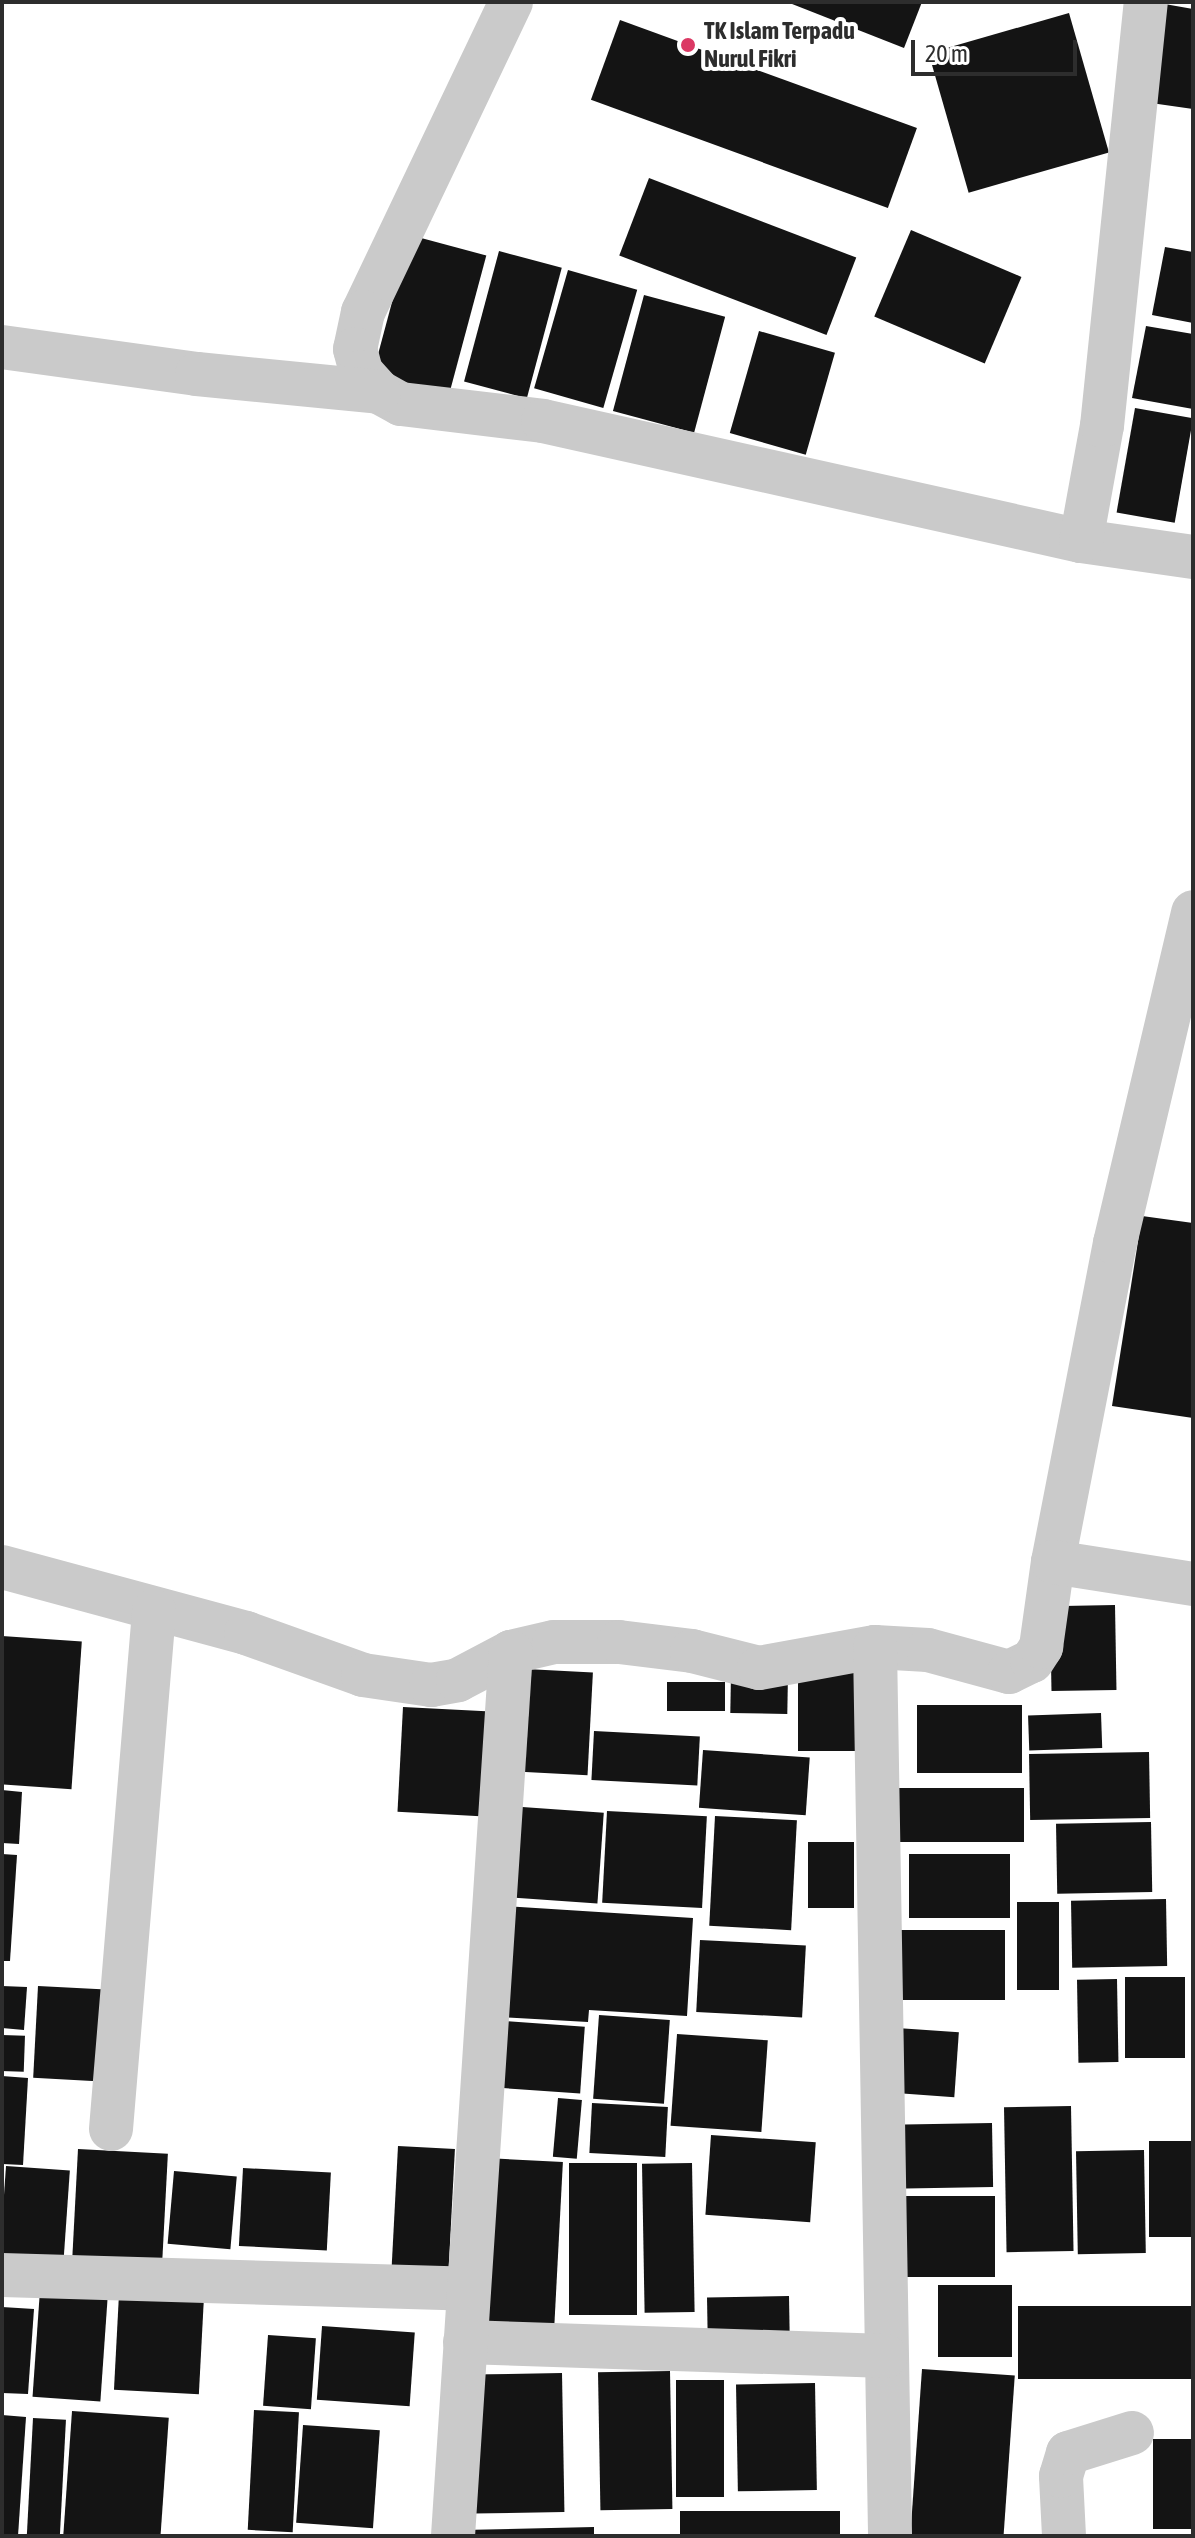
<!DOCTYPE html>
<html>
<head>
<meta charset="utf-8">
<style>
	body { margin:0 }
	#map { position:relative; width:1195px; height:2538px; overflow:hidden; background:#fff; font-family:"Asap Condensed",sans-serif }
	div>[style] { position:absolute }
	.building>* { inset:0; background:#141414; transform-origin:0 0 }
	.street>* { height:44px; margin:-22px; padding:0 22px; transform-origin:22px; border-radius:22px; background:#cacaca }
	.dots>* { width:22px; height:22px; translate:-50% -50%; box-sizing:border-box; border:4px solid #fff; border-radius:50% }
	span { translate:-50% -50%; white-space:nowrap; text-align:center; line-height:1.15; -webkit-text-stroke:8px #fff; paint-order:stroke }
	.poi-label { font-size:24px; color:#2d2d2d; font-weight:700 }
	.left { translate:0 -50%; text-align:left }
	.frame { position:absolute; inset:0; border:4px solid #2d2d2d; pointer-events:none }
	.scale { position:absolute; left:911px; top:40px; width:166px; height:36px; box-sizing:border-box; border:4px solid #2d2d2d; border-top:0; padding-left:10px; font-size:24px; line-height:28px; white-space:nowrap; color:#2d2d2d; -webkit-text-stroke:6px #fff; paint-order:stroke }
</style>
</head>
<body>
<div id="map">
	<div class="building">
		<div style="clip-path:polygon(787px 2px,922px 2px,904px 48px)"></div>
		<div style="clip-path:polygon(1159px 3px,1193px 9px,1193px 109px,1144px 102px)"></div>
		<div style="left:1069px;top:13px;width:145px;height:146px;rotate:74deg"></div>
		<div style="left:620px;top:20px;width:316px;height:85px;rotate:20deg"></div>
		<div style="left:649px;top:178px;width:222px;height:83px;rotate:21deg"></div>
		<div style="left:911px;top:230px;width:120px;height:94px;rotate:23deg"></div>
		<div style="left:410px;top:235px;width:79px;height:147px;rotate:15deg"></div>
		<div style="clip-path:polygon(1165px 247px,1193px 252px,1193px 323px,1152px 315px)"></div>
		<div style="left:499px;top:251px;width:65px;height:135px;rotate:15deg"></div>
		<div style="left:568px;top:270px;width:72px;height:123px;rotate:16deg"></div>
		<div style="left:644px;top:295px;width:84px;height:120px;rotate:15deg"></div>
		<div style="clip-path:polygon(1146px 326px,1193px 334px,1193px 409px,1132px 398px)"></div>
		<div style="left:759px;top:331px;width:79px;height:106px;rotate:16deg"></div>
		<div style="left:1135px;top:408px;width:59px;height:106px;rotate:10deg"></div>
		<div style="clip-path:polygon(1142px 1216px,1193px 1223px,1193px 1418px,1112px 1406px)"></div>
		<div style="left:1115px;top:1605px;width:85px;height:65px;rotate:89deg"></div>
		<div style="left:2px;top:1636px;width:80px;height:148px;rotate:4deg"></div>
		<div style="left:526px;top:1669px;width:67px;height:103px;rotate:3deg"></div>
		<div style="left:798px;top:1672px;width:59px;height:79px"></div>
		<div style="left:731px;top:1673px;width:57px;height:40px;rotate:1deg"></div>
		<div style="left:667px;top:1682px;width:58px;height:29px"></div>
		<div style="left:917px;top:1705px;width:105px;height:68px"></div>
		<div style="left:403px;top:1707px;width:83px;height:105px;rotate:3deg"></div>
		<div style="left:1101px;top:1713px;width:35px;height:73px;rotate:88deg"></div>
		<div style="left:594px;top:1731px;width:106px;height:49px;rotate:3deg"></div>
		<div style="left:703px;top:1750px;width:107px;height:58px;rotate:4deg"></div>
		<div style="left:1149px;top:1752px;width:66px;height:120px;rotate:89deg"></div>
		<div style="left:888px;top:1788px;width:136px;height:54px"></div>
		<div style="clip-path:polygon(2px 1790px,22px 1792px,19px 1844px,2px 1843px)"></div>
		<div style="left:508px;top:1806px;width:96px;height:91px;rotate:4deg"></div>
		<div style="left:607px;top:1811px;width:100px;height:92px;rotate:3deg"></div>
		<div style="left:715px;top:1816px;width:82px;height:110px;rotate:3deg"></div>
		<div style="left:1151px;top:1822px;width:70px;height:95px;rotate:89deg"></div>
		<div style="left:808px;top:1842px;width:46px;height:66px"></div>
		<div style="clip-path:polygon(2px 1854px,17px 1855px,10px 1961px,2px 1961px)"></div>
		<div style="left:909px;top:1854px;width:101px;height:64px"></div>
		<div style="left:1166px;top:1899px;width:67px;height:95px;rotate:89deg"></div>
		<div style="left:1017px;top:1902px;width:42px;height:88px"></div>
		<div style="clip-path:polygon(506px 1906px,693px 1918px,687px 2016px,589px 2010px,588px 2022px,499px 2017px)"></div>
		<div style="left:888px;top:1930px;width:117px;height:70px"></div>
		<div style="left:700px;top:1940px;width:106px;height:72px;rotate:3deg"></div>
		<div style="left:1185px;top:1977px;width:81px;height:60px;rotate:90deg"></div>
		<div style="left:1117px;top:1979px;width:83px;height:40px;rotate:89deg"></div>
		<div style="clip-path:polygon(2px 1986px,27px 1987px,24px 2030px,2px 2028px)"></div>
		<div style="left:38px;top:1986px;width:68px;height:92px;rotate:3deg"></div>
		<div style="left:599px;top:2015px;width:71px;height:84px;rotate:4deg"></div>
		<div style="left:504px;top:2021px;width:81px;height:67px;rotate:4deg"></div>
		<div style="left:897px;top:2028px;width:62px;height:65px;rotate:4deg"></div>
		<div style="left:677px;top:2034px;width:91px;height:92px;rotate:4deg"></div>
		<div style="left:2px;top:2035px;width:23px;height:36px;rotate:2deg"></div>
		<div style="clip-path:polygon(2px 2076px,28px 2078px,23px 2165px,2px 2164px)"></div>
		<div style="left:558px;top:2098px;width:24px;height:59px;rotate:5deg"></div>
		<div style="left:592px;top:2103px;width:76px;height:50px;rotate:3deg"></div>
		<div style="left:1071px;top:2106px;width:145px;height:67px;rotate:89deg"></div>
		<div style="left:992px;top:2123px;width:64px;height:102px;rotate:89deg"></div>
		<div style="left:711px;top:2135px;width:105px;height:80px;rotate:4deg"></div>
		<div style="left:1149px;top:2141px;width:44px;height:96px"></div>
		<div style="left:398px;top:2146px;width:57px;height:121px;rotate:3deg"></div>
		<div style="left:78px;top:2149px;width:90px;height:119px;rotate:3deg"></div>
		<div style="left:1144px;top:2150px;width:103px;height:68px;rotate:89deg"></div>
		<div style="left:486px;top:2158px;width:77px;height:179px;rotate:3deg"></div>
		<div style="left:637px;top:2163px;width:152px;height:68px;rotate:90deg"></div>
		<div style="left:692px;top:2163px;width:149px;height:50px;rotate:89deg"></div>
		<div style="left:6px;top:2166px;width:64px;height:102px;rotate:4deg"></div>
		<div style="left:243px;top:2168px;width:88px;height:78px;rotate:3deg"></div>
		<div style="left:174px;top:2171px;width:63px;height:73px;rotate:5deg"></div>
		<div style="left:995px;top:2196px;width:81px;height:105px;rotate:90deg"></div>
		<div style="left:1012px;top:2285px;width:72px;height:74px;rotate:90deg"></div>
		<div style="left:40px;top:2290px;width:68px;height:107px;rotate:4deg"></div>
		<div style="left:119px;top:2294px;width:85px;height:96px;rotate:3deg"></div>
		<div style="left:789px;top:2296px;width:49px;height:82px;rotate:89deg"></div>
		<div style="left:1193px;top:2306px;width:73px;height:175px;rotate:90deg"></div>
		<div style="clip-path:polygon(2px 2307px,34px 2309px,28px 2394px,2px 2393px)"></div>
		<div style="left:322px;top:2326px;width:93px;height:74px;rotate:4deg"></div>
		<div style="left:268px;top:2335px;width:48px;height:71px;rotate:4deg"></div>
		<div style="left:922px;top:2369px;width:93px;height:168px;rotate:4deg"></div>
		<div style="left:670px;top:2371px;width:138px;height:72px;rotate:89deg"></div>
		<div style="left:562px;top:2373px;width:139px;height:91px;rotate:89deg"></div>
		<div style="left:724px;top:2380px;width:117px;height:48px;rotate:90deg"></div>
		<div style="left:815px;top:2383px;width:107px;height:79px;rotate:89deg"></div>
		<div style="left:254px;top:2410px;width:45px;height:120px;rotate:3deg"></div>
		<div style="left:72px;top:2411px;width:97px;height:125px;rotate:4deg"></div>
		<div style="clip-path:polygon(2px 2415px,26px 2417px,18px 2536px,2px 2536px)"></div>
		<div style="left:33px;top:2418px;width:33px;height:118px;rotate:3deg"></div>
		<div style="left:303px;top:2425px;width:77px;height:98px;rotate:4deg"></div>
		<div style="left:1193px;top:2439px;width:90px;height:40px;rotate:90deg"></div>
		<div style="left:840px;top:2511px;width:25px;height:160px;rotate:90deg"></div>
		<div style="clip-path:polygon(594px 2527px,594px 2536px,463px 2536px,463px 2530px)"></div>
	</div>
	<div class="street">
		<div style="left:511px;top:2px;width:344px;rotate:115.5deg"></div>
		<div style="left:363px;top:312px;width:38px;rotate:102deg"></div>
		<div style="left:355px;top:349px;width:24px;rotate:75deg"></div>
		<div style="left:361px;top:372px;width:27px;rotate:48deg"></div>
		<div style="left:379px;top:392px;width:25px;rotate:29deg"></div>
		<div style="left:401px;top:404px;width:143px;rotate:6.8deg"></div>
		<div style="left:543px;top:421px;width:551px;rotate:12.57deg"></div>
		<div style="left:1081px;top:541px;width:113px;rotate:8.1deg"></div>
		<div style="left:2px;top:347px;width:197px;rotate:7.9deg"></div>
		<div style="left:197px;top:374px;width:183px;rotate:5.6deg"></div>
		<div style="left:1081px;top:541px;width:117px;rotate:-79.7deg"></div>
		<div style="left:1102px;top:426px;width:426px;rotate:-84.1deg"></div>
		<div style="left:1053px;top:1562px;width:325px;rotate:-79deg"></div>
		<div style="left:1115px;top:1243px;width:340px;rotate:-76.7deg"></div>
		<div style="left:2px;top:1567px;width:253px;rotate:15.1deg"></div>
		<div style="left:246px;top:1633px;width:124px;rotate:19.7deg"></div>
		<div style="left:363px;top:1675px;width:69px;rotate:8.4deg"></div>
		<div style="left:431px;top:1685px;width:27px;rotate:-10deg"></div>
		<div style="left:458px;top:1680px;width:60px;rotate:-27.8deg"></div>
		<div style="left:511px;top:1652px;width:44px;rotate:-13.1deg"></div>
		<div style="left:554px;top:1642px;width:65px"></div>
		<div style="left:619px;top:1642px;width:74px;rotate:7deg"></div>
		<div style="left:692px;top:1651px;width:69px;rotate:14.2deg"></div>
		<div style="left:759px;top:1668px;width:118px;rotate:-10.3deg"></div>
		<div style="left:875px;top:1647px;width:53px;rotate:3.2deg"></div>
		<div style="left:928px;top:1650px;width:84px;rotate:15.2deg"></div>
		<div style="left:1009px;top:1672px;width:25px;rotate:-26deg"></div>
		<div style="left:1032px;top:1661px;width:17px;rotate:-57deg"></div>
		<div style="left:1041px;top:1647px;width:86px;rotate:-82deg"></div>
		<div style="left:1053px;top:1562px;width:142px;rotate:8.9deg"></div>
		<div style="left:875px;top:1647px;width:889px;rotate:89.03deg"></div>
		<div style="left:111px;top:2129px;width:520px;rotate:-85.25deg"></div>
		<div style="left:2px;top:2275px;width:467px;rotate:1.7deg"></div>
		<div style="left:465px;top:2342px;width:421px;rotate:1.9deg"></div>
		<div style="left:453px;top:2536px;width:886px;rotate:-86.25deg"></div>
		<div style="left:1064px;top:2536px;width:60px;rotate:-92.9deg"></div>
		<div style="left:1061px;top:2476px;width:24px;rotate:-73deg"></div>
		<div style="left:1068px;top:2453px;width:67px;rotate:-17.4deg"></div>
	</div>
	<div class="dots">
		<div style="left:688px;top:45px;background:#db3964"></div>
	</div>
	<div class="poi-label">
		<span class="left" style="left:704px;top:45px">TK Islam Terpadu<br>Nurul Fikri</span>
	</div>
	<div class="frame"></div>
	<div class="scale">20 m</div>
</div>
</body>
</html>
